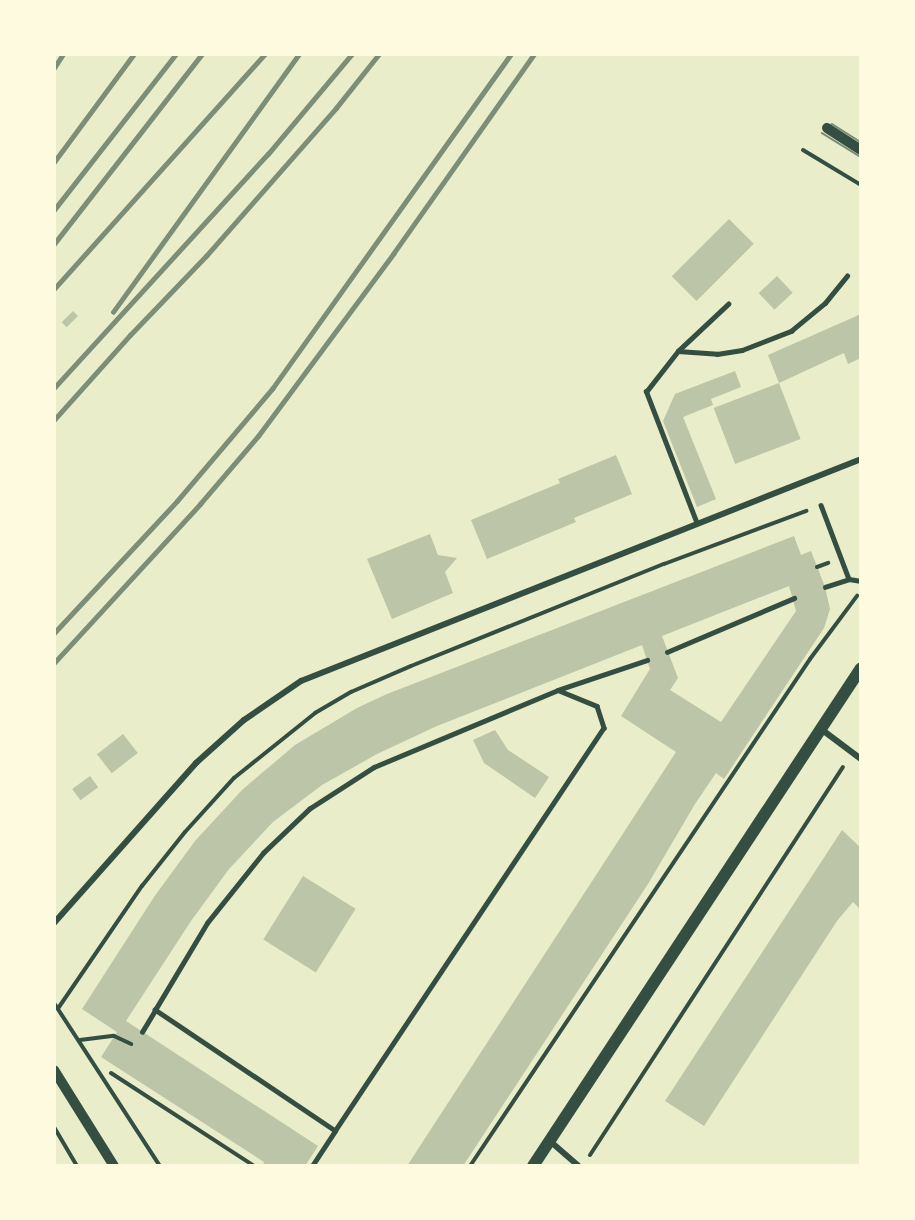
<!DOCTYPE html>
<html>
<head>
<meta charset="utf-8">
<style>
	body { margin:0 }
	#map { position:relative; width:915px; height:1220px; overflow:hidden; background:#e9edc9; font-family:"Nunito Sans",sans-serif }
	div>[style] { position:absolute }
	.building>* { inset:0; background:#bcc5a7; transform-origin:0 0 }
	.path>* { height:4px; margin:-2px; padding:0 2px; transform-origin:2px; border-radius:2px; background:#344e41 }
	.service>* { height:4.5px; margin:-2.25px; padding:0 2.25px; transform-origin:2.25px; border-radius:2.25px; background:#344e41 }
	.minor>* { height:6px; margin:-3px; padding:0 3px; transform-origin:3px; border-radius:3px; background:#344e41 }
	.tertiary>* { height:10px; margin:-5px; padding:0 5px; transform-origin:5px; border-radius:5px; background:#344e41 }
	.secondary>* { height:12px; margin:-6px; padding:0 6px; transform-origin:6px; border-radius:6px; background:#344e41 }
	.tram>* { height:1.5px; margin:-0.75px; padding:0 0.75px; transform-origin:0.75px; border-radius:0.75px; background:#7c8e77 }
	.rail>* { height:4.5px; margin:-2.25px; padding:0 2.25px; transform-origin:2.25px; border-radius:2.25px; background:#7c8e77 }
	span { translate:-50% -50%; white-space:nowrap; text-align:center; line-height:1.15; -webkit-text-stroke:4.5px #fefae0; paint-order:stroke }
	.frame { position:absolute; inset:0; border:56px solid #fefae0; pointer-events:none }
</style>
</head>
<body>
<div id="map">
	<div class="building">
		<div style="left:729px;top:219px;width:35px;height:81px;rotate:45deg"></div>
		<div style="left:777px;top:276px;width:23px;height:25px;rotate:47deg"></div>
		<div style="left:73px;top:311px;width:7px;height:16px;rotate:45deg"></div>
		<div style="clip-path:polygon(861px 314px,861px 358px,848px 364px,844px 353px,779px 383px,768px 355px)"></div>
		<div style="clip-path:polygon(735px 371px,741px 387px,711px 399px,713px 405px,683px 417px,716px 499px,697px 507px,663px 421px,675px 394px)"></div>
		<div style="left:779px;top:383px;width:60px;height:70px;rotate:69deg"></div>
		<div style="clip-path:polygon(616px 455px,632px 494px,574px 518px,576px 522px,487px 559px,471px 520px,560px 483px,558px 479px)"></div>
		<div style="clip-path:polygon(430px 534px,438px 555px,457px 558px,445px 572px,453px 593px,392px 619px,367px 559px)"></div>
		<div style="clip-path:polygon(evenodd,794px 536px,801px 555px,811px 551px,825px 587px,830px 609px,824px 628px,724px 779px,716px 773px,695px 804px,648px 884px,463px 1166px,407px 1166px,676px 752px,621px 716px,650px 669px,642px 645px,437px 726px,377px 754px,322px 785px,273px 822px,229px 869px,191px 921px,126px 1021px,318px 1146px,305px 1166px,263px 1166px,264px 1162px,101px 1057px,117px 1032px,82px 1009px,154px 897px,195px 841px,242px 790px,295px 745px,357px 708px,387px 694px,794px 536px,789px 586px,796px 611px,721px 722px,670px 690px,678px 678px,662px 636px,789px 586px)"></div>
		<div style="clip-path:polygon(495px 730px,508px 750px,549px 777px,535px 798px,484px 763px,473px 740px)"></div>
		<div style="left:123px;top:734px;width:24px;height:33px;rotate:52deg"></div>
		<div style="left:90px;top:776px;width:14px;height:22px;rotate:54deg"></div>
		<div style="clip-path:polygon(842px 830px,861px 848px,861px 910px,853px 902px,837px 921px,704px 1126px,665px 1101px)"></div>
		<div style="left:303px;top:876px;width:62px;height:75px;rotate:32deg"></div>
	</div>
	<div class="path">
		<div style="left:803px;top:150px;width:68px;rotate:31.1deg"></div>
		<div style="left:817px;top:567px;width:12px;rotate:-20deg"></div>
		<div style="left:54px;top:1003px;width:194px;rotate:57deg"></div>
		<div style="left:59px;top:1007px;width:147px;rotate:-55.6deg"></div>
		<div style="left:142px;top:886px;width:69px;rotate:-51.5deg"></div>
		<div style="left:185px;top:832px;width:73px;rotate:-47.8deg"></div>
		<div style="left:234px;top:778px;width:104px;rotate:-38.7deg"></div>
		<div style="left:315px;top:713px;width:42px;rotate:-30.3deg"></div>
		<div style="left:351px;top:692px;width:65px;rotate:-23.4deg"></div>
		<div style="left:411px;top:666px;width:273px;rotate:-22deg"></div>
		<div style="left:664px;top:564px;width:152px;rotate:-20.5deg"></div>
		<div style="left:80px;top:1040px;width:34px;rotate:-7deg"></div>
		<div style="left:114px;top:1036px;width:19px;rotate:25deg"></div>
		<div style="left:111px;top:1073px;width:171px;rotate:33deg"></div>
		<div style="left:54px;top:1127px;width:45px;rotate:59.5deg"></div>
		<div style="left:590px;top:1155px;width:463px;rotate:-56.9deg"></div>
		<div style="left:470px;top:1166px;width:610px;rotate:-56.15deg"></div>
		<div style="left:810px;top:659px;width:79px;rotate:-53.3deg"></div>
	</div>
	<div class="service">
		<div style="left:678px;top:351px;width:39px;rotate:4deg"></div>
		<div style="left:717px;top:354px;width:25px;rotate:-9deg"></div>
		<div style="left:742px;top:350px;width:53px;rotate:-21.2deg"></div>
		<div style="left:791px;top:331px;width:44px;rotate:-39.5deg"></div>
		<div style="left:825px;top:303px;width:35px;rotate:-51deg"></div>
		<div style="left:821px;top:505px;width:79px;rotate:69.3deg"></div>
		<div style="left:849px;top:579px;width:12px;rotate:9deg"></div>
		<div style="left:697px;top:524px;width:142px;rotate:-111.1deg"></div>
		<div style="left:646px;top:392px;width:52px;rotate:-52deg"></div>
		<div style="left:678px;top:351px;width:69px;rotate:-43.2deg"></div>
		<div style="left:825px;top:587px;width:25px;rotate:-18deg"></div>
		<div style="left:667px;top:652px;width:138px;rotate:-23deg"></div>
		<div style="left:558px;top:690px;width:42px;rotate:22.3deg"></div>
		<div style="left:597px;top:706px;width:23px;rotate:72deg"></div>
		<div style="left:604px;top:728px;width:485px;rotate:123.7deg"></div>
		<div style="left:335px;top:1131px;width:217px;rotate:-146.1deg"></div>
		<div style="left:155px;top:1010px;width:101px;rotate:-59.1deg"></div>
		<div style="left:207px;top:923px;width:90px;rotate:-51.3deg"></div>
		<div style="left:263px;top:853px;width:64px;rotate:-43.7deg"></div>
		<div style="left:309px;top:809px;width:77px;rotate:-32.9deg"></div>
		<div style="left:374px;top:767px;width:199px;rotate:-22.7deg"></div>
		<div style="left:558px;top:690px;width:94px;rotate:-18.6deg"></div>
		<div style="left:142px;top:1032px;width:26px;rotate:-59deg"></div>
		<div style="left:312px;top:1166px;width:42px;rotate:-56.7deg"></div>
	</div>
	<div class="minor">
		<div style="left:821px;top:729px;width:50px;rotate:36.9deg"></div>
		<div style="left:54px;top:923px;width:214px;rotate:-48.4deg"></div>
		<div style="left:196px;top:763px;width:64px;rotate:-41.9deg"></div>
		<div style="left:244px;top:720px;width:69px;rotate:-34.4deg"></div>
		<div style="left:301px;top:681px;width:602px;rotate:-21.62deg"></div>
		<div style="left:551px;top:1142px;width:37px;rotate:41deg"></div>
	</div>
	<div class="tertiary">
		<div style="left:827px;top:128px;width:40px;rotate:32.9deg"></div>
		<div style="left:54px;top:1070px;width:113px;rotate:58deg"></div>
	</div>
	<div class="secondary">
		<div style="left:533px;top:1166px;width:596px;rotate:-56.63deg"></div>
	</div>
	<div class="tram">
		<div style="left:832px;top:124px;width:34px;rotate:32deg"></div>
		<div style="left:822px;top:133px;width:46px;rotate:31.6deg"></div>
	</div>
	<div class="rail">
		<div style="left:54px;top:68px;width:17px;rotate:-57deg"></div>
		<div style="left:54px;top:162px;width:134px;rotate:-53.5deg"></div>
		<div style="left:54px;top:210px;width:198px;rotate:-52deg"></div>
		<div style="left:54px;top:244px;width:241px;rotate:-52.1deg"></div>
		<div style="left:54px;top:289px;width:316px;rotate:-48.1deg"></div>
		<div style="left:113px;top:312px;width:318px;rotate:-54.2deg"></div>
		<div style="left:54px;top:388px;width:317px;rotate:-47.6deg"></div>
		<div style="left:268px;top:154px;width:131px;rotate:-50deg"></div>
		<div style="left:54px;top:420px;width:114px;rotate:-48.2deg"></div>
		<div style="left:130px;top:335px;width:110px;rotate:-46.1deg"></div>
		<div style="left:206px;top:256px;width:197px;rotate:-48.7deg"></div>
		<div style="left:336px;top:108px;width:69px;rotate:-51.5deg"></div>
		<div style="left:54px;top:633px;width:180px;rotate:-47deg"></div>
		<div style="left:177px;top:501px;width:147px;rotate:-49.7deg"></div>
		<div style="left:272px;top:389px;width:412px;rotate:-54.5deg"></div>
		<div style="left:54px;top:663px;width:216px;rotate:-47.4deg"></div>
		<div style="left:200px;top:504px;width:89px;rotate:-49.5deg"></div>
		<div style="left:258px;top:436px;width:227px;rotate:-53.4deg"></div>
		<div style="left:393px;top:254px;width:245px;rotate:-54.8deg"></div>
	</div>
	<div class="frame"></div>
</div>
</body>
</html>
